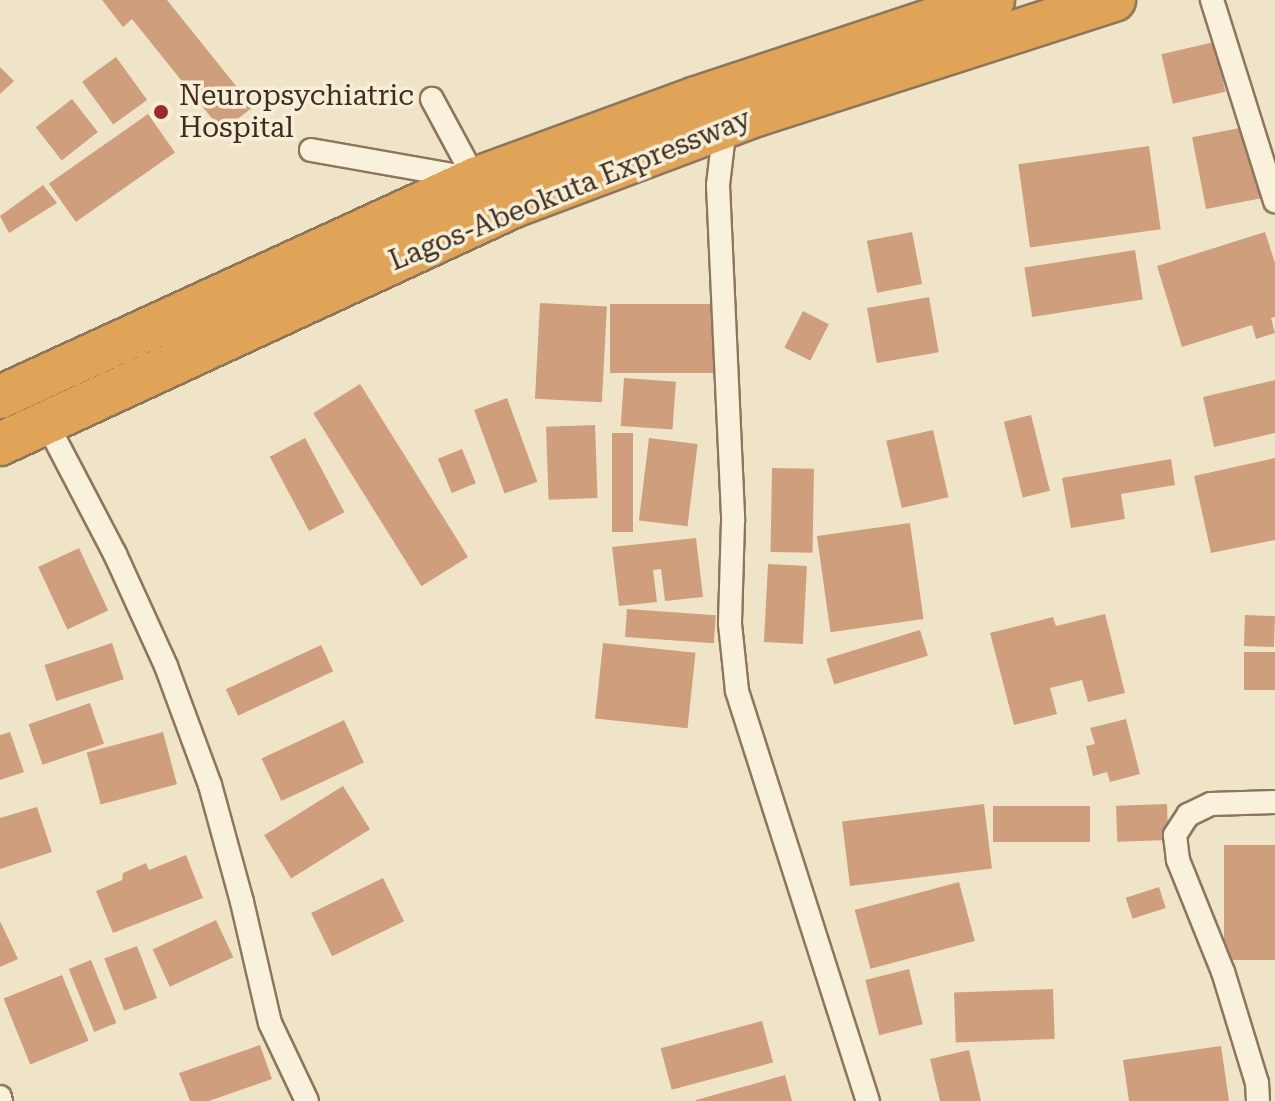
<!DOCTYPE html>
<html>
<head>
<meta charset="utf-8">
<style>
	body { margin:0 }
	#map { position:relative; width:1275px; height:1101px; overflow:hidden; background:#f0e4c8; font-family:"Roboto Serif",serif }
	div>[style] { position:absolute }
	.building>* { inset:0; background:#cf9f7d; transform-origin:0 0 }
	.roads { filter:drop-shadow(2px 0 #8d765c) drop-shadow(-2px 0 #8d765c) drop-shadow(0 2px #8d765c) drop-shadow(0 -2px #8d765c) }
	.street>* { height:22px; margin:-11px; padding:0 11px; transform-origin:11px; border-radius:11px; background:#faf1dc }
	.highway>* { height:42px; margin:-21px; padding:0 21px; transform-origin:21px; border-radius:21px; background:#e0a458 }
	.dots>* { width:22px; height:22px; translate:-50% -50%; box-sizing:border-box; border:4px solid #f7eed8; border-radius:50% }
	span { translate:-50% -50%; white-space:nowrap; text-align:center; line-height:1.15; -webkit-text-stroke:7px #f7eed8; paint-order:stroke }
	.poi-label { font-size:28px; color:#3d2e20 }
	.left { translate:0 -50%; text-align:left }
	.street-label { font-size:28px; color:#3d2e20 }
</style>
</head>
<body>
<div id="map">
	<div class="building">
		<div style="clip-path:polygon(102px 0,167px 0,253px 107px,222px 131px,132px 19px,123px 27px)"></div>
		<div style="left:1214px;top:42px;width:51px;height:54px;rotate:77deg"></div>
		<div style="left:116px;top:57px;width:53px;height:42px;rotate:54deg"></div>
		<div style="clip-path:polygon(0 67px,14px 81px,0 94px)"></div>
		<div style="left:72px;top:99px;width:42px;height:46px;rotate:52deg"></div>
		<div style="left:148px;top:114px;width:47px;height:121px;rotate:55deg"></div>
		<div style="left:1250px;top:126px;width:73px;height:59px;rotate:79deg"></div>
		<div style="left:1149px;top:146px;width:84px;height:132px;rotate:82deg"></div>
		<div style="clip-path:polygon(43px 185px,57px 203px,9px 233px,0 216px)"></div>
		<div style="left:912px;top:232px;width:53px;height:46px;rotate:79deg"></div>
		<div style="clip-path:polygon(1265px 232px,1275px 263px,1275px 317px,1271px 318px,1275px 333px,1256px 339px,1252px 325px,1182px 347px,1157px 266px)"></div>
		<div style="left:1135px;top:250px;width:50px;height:112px;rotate:81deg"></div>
		<div style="left:929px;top:297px;width:56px;height:63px;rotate:80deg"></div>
		<div style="left:540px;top:303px;width:67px;height:96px;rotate:3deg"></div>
		<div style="left:716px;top:304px;width:69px;height:106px;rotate:90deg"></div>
		<div style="left:803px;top:311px;width:29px;height:41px;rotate:27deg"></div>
		<div style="left:624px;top:378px;width:52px;height:48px;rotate:4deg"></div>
		<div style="clip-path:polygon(1275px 380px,1275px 433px,1214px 447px,1203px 397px)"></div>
		<div style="left:360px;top:384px;width:204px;height:55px;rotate:58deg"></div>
		<div style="left:507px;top:398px;width:89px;height:35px;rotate:70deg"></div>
		<div style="left:1031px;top:415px;width:78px;height:28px;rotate:76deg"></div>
		<div style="left:595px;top:425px;width:73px;height:49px;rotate:88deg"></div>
		<div style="left:933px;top:430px;width:69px;height:48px;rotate:77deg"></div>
		<div style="left:612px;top:433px;width:21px;height:99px"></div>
		<div style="left:305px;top:438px;width:84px;height:40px;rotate:62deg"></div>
		<div style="left:649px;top:438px;width:49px;height:83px;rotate:7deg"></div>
		<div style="left:462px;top:449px;width:37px;height:26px;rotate:68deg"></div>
		<div style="clip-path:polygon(1275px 458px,1275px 540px,1211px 553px,1194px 476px)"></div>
		<div style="clip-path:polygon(1171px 459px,1175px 485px,1121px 494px,1125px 519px,1071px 528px,1062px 478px)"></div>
		<div style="left:772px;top:468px;width:42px;height:84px;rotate:1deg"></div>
		<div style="left:910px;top:523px;width:97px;height:94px;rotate:82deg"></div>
		<div style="clip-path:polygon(696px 538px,703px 597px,665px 601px,661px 569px,653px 570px,657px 602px,619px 606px,612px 547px)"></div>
		<div style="left:79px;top:548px;width:69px;height:45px;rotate:65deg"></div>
		<div style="left:768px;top:564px;width:39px;height:78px;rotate:3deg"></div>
		<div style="left:627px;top:609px;width:89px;height:28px;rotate:4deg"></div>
		<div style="clip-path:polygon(1105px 614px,1125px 693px,1088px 702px,1082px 680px,1050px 688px,1057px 714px,1014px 725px,990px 633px,1053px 617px,1056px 626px)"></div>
		<div style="left:1245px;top:615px;width:30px;height:31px;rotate:2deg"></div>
		<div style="left:920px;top:630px;width:27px;height:98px;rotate:73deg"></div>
		<div style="left:112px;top:643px;width:38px;height:71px;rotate:72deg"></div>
		<div style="left:603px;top:643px;width:93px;height:76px;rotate:6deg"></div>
		<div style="left:321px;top:645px;width:29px;height:105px;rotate:65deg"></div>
		<div style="left:1275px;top:652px;width:38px;height:31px;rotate:90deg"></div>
		<div style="left:90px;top:703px;width:43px;height:65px;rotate:71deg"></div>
		<div style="clip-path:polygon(1126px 719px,1140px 774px,1110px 782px,1107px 772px,1093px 776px,1086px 746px,1095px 744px,1090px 728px)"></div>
		<div style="left:344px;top:720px;width:47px;height:91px;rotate:65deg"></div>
		<div style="clip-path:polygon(10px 732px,24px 772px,0 780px,0 735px)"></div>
		<div style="left:163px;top:732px;width:54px;height:79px;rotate:75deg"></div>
		<div style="left:343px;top:786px;width:51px;height:93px;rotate:58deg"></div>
		<div style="left:984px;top:804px;width:65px;height:143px;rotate:83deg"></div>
		<div style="left:1167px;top:804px;width:36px;height:51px;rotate:88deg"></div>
		<div style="left:993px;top:806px;width:97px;height:36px"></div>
		<div style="clip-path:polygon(37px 807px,52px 852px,0 869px,0 818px)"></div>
		<div style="left:1275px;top:845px;width:115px;height:51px;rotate:90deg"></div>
		<div style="clip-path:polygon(186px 855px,203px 898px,113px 933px,96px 891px,122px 880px,123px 873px,146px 863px,149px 870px)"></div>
		<div style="left:383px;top:878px;width:48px;height:80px;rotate:64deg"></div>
		<div style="left:959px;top:882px;width:61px;height:108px;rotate:75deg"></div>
		<div style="left:1159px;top:887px;width:22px;height:35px;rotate:72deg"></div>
		<div style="left:216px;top:920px;width:41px;height:70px;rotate:65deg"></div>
		<div style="clip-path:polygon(0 921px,18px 959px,0 967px)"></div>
		<div style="left:137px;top:946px;width:56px;height:35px;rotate:69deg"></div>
		<div style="left:91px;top:960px;width:68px;height:24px;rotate:68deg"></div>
		<div style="left:909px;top:969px;width:57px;height:45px;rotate:76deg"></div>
		<div style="left:62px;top:975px;width:71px;height:63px;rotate:68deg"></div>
		<div style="left:1053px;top:989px;width:50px;height:99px;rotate:88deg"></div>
		<div style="left:762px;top:1021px;width:43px;height:105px;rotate:75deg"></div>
		<div style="clip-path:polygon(260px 1045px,272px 1079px,209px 1101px,190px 1101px,179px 1073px)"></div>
		<div style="clip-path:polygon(1221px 1046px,1229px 1101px,1129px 1101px,1123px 1060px)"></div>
		<div style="clip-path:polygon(969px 1050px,981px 1101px,940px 1101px,930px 1059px)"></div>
		<div style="clip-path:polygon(785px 1075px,792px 1101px,696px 1101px,696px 1100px)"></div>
	</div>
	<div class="roads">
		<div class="street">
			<div style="left:1212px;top:0;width:211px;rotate:72.6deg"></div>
			<div style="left:725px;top:126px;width:59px;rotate:96.8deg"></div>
			<div style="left:718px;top:185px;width:336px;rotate:87.4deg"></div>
			<div style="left:733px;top:521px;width:103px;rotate:91.7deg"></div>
			<div style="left:730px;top:624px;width:67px;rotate:84deg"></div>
			<div style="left:737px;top:691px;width:430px;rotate:72.3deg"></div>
			<div style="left:311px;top:150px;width:167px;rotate:10deg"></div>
			<div style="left:475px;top:179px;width:91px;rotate:-118.3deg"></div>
			<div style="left:46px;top:422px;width:149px;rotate:62.4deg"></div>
			<div style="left:115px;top:554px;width:123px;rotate:65.5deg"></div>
			<div style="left:166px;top:666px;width:127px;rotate:69.7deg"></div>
			<div style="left:210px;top:785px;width:121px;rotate:74.7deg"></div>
			<div style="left:242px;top:902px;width:124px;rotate:77deg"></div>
			<div style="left:270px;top:1023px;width:86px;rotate:64.6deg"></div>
			<div style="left:0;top:1097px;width:4px;rotate:76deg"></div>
			<div style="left:1258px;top:1101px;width:18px;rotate:-93deg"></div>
			<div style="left:1257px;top:1083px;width:116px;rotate:-107deg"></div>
			<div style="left:1223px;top:972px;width:121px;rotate:-111.9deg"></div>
			<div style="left:1178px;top:860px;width:25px;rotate:-97deg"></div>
			<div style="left:1175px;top:835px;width:24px;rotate:-57deg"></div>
			<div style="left:1188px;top:815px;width:25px;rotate:-26deg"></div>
			<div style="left:1211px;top:804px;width:64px;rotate:-1.8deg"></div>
		</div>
		<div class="highway">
			<div style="left:0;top:397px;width:523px;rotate:-24.65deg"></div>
			<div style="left:475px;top:179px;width:235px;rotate:-20.1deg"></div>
			<div style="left:696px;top:98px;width:313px;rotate:-18.3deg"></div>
			<div style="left:0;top:444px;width:566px;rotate:-24.85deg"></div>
			<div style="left:514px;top:206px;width:262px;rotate:-20.6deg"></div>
			<div style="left:759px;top:114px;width:373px;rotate:-17.8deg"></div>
		</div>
	</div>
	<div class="dots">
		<div style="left:161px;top:112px;background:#9e2a2b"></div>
	</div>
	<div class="poi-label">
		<span class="left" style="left:179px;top:112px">Neuropsychiatric<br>Hospital</span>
	</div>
	<div class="street-label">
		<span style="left:570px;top:190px;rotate:-22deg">Lagos-Abeokuta Expressway</span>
	</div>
</div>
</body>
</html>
